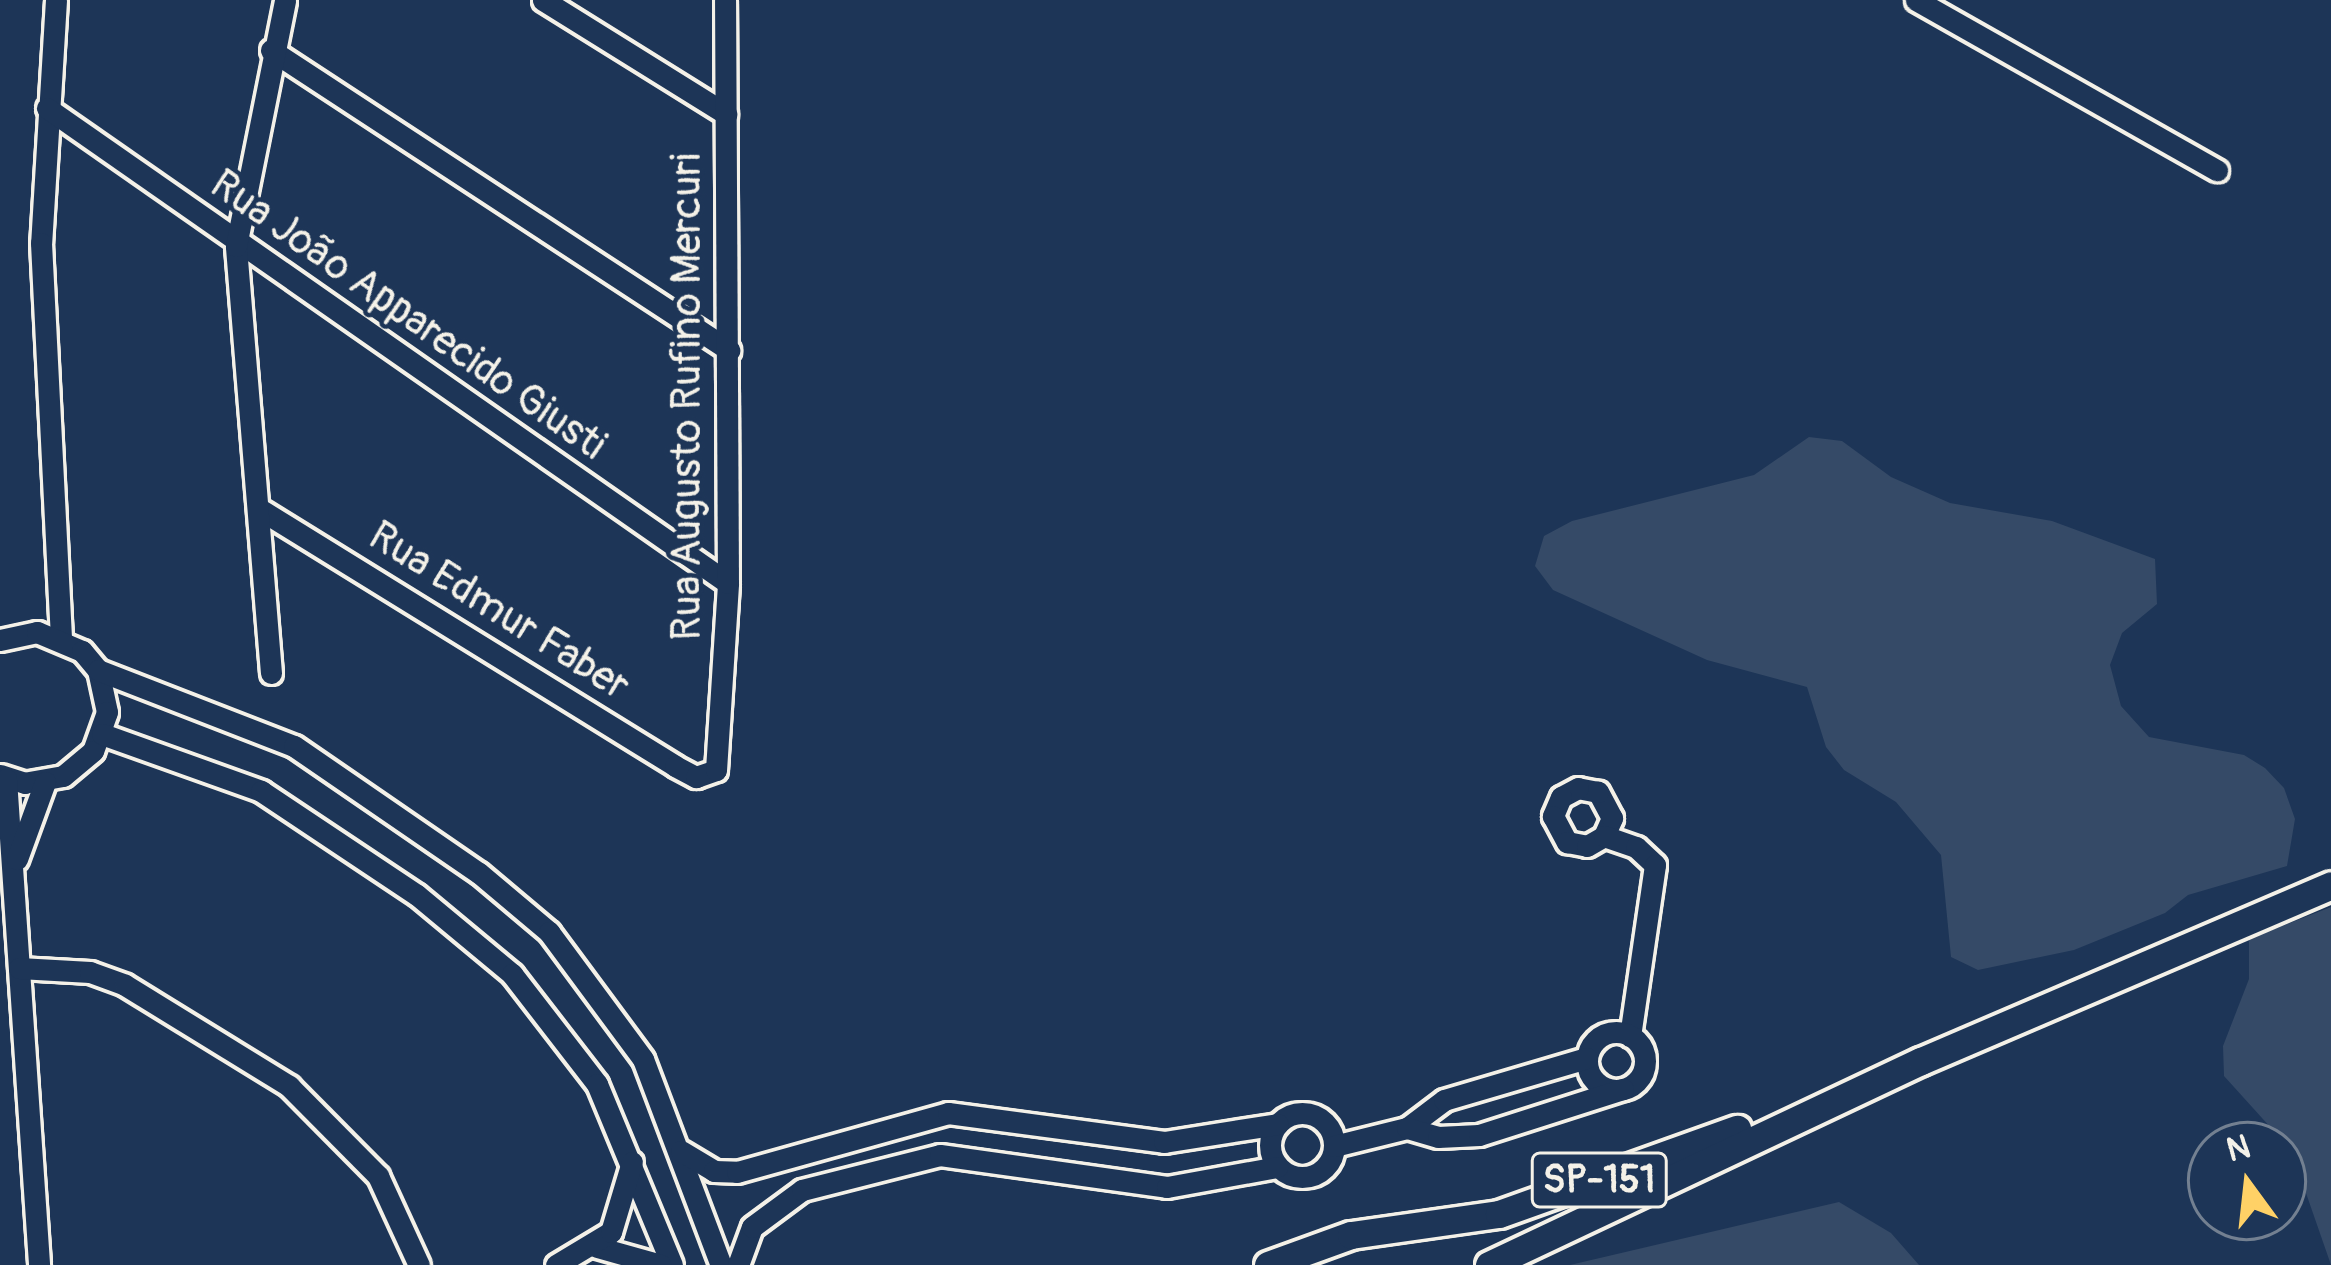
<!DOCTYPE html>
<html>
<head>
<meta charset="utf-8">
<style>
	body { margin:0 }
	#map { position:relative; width:2331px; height:1265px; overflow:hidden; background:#1d3557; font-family:Pangolin,sans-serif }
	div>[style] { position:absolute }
	.green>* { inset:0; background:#354a67 }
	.roads { filter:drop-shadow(3px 0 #f4f1e8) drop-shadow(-3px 0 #f4f1e8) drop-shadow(0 3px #f4f1e8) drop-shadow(0 -3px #f4f1e8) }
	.minor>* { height:21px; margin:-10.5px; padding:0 10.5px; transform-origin:10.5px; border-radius:10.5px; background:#1d3557 }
	.minor>.ring { margin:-10.5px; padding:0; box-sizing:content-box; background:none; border:21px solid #1d3557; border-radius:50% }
	.major>* { height:27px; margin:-13.5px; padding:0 13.5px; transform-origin:13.5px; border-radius:13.5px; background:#1d3557 }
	span { translate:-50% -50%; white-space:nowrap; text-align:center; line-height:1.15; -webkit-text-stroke:9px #1d3557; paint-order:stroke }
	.shield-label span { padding:3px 9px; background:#1d3557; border:3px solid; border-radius:9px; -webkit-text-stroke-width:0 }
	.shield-label { font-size:39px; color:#f4f1e8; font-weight:700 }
	.street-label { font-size:42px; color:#f4f1e8 }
	.north { position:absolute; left:2187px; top:1121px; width:120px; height:120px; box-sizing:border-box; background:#1d3557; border:3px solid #738091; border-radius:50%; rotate:345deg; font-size:33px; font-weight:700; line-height:48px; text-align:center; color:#f4f1e8 }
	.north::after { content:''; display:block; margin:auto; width:42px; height:54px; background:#ffd166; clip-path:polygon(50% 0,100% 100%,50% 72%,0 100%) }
</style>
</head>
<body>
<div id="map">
	<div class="green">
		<div style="clip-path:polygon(1809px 437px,1842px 441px,1891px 477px,1950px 503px,2052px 521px,2155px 559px,2157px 604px,2122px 633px,2110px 665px,2121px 706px,2149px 737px,2244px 755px,2265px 768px,2284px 788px,2295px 819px,2287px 866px,2188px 895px,2165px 913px,2074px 950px,1978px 970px,1951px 957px,1941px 855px,1896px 802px,1844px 770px,1826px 747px,1807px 687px,1707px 660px,1553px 590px,1535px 566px,1544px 536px,1572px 521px,1754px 475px)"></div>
		<div style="clip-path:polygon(2331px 907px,2331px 1265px,2291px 1150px,2224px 1076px,2223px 1046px,2249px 979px,2249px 939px)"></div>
		<div style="clip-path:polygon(1839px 1202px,1891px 1233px,1919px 1265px,1570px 1265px)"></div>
	</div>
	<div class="roads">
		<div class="minor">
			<div style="left:56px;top:0;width:243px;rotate:93.5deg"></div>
			<div style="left:41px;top:243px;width:396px;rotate:87.1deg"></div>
			<div style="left:543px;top:0;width:216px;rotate:31.9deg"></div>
			<div style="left:1916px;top:0;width:346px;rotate:29.5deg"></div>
			<div style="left:271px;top:50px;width:548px;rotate:33.23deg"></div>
			<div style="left:47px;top:108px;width:830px;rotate:34.9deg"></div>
			<div style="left:261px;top:510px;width:487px;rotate:31.7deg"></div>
			<div style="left:675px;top:766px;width:24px;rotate:28deg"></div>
			<div style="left:696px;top:777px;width:21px;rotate:-19deg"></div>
			<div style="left:716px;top:770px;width:187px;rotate:-86.3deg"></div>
			<div style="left:728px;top:583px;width:583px;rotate:-90.29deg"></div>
			<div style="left:0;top:640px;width:38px;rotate:-12deg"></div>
			<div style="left:37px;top:632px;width:49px;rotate:22.9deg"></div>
			<div style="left:82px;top:651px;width:25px;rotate:50deg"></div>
			<div style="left:98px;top:670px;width:43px;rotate:77.9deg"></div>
			<div style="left:107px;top:712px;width:41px;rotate:109.7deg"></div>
			<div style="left:93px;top:751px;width:39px;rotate:140deg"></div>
			<div style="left:63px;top:776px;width:39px;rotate:170deg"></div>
			<div style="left:25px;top:783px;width:26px;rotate:-162deg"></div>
			<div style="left:98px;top:670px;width:210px;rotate:21.2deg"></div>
			<div style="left:294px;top:746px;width:224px;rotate:34.5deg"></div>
			<div style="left:479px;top:873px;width:92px;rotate:40.1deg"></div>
			<div style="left:549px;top:932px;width:158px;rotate:53.5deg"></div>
			<div style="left:643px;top:1059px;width:220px;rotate:69.3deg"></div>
			<div style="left:271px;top:673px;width:428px;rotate:-94.7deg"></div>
			<div style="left:236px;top:246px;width:251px;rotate:-78.7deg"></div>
			<div style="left:102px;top:734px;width:169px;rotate:19.7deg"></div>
			<div style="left:261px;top:791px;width:187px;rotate:33.7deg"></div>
			<div style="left:417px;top:895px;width:124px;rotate:39.7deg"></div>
			<div style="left:512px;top:974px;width:139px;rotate:52.3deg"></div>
			<div style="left:597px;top:1084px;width:196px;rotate:67.5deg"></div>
			<div style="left:6px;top:779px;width:487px;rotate:86.1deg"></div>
			<div style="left:1604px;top:836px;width:20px;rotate:-66deg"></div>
			<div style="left:1612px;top:818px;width:30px;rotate:-118deg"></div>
			<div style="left:1598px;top:792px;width:20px;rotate:-169deg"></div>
			<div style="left:1578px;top:788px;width:19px;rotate:152deg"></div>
			<div style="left:1561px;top:797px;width:21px;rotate:113deg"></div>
			<div style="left:1553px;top:816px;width:30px;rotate:62deg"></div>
			<div style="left:1567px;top:842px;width:20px;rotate:11deg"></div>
			<div style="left:1587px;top:846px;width:20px;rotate:-30deg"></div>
			<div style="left:1604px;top:836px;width:34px;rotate:19deg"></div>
			<div style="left:1636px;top:847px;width:26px;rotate:43deg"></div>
			<div style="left:1655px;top:865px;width:173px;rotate:98.3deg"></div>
			<div style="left:17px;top:859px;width:82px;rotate:-70deg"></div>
			<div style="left:19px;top:968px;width:71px;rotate:3.2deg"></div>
			<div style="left:90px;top:972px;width:37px;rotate:20deg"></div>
			<div style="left:125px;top:985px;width:193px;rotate:31.6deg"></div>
			<div style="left:289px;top:1086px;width:127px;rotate:45.3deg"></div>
			<div style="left:378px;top:1176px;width:98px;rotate:65.3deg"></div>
			<div class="ring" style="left:1587px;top:1032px;width:37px;height:37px"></div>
			<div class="ring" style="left:1270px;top:1113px;width:43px;height:43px"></div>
			<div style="left:1407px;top:1128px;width:46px;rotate:-37.1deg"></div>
			<div style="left:1444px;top:1100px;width:149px;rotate:-16.4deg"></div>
			<div style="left:1334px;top:1146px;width:75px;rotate:-13.9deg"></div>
			<div style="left:1407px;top:1128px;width:32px;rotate:16deg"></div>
			<div style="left:1438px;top:1137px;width:41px;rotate:-2.8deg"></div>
			<div style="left:1479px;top:1135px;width:151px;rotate:-17.7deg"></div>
			<div style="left:681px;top:1151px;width:39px;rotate:31deg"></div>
			<div style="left:714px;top:1171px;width:23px;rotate:2deg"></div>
			<div style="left:737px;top:1172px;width:219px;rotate:-15.6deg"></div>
			<div style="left:948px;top:1113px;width:218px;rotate:7.6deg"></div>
			<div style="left:1164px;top:1142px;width:115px;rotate:-9deg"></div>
			<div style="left:597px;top:1247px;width:66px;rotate:15.7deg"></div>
			<div style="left:556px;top:1265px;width:64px;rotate:-31deg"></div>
			<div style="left:611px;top:1232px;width:73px;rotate:-73.3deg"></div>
			<div style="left:738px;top:1265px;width:40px;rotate:-69.8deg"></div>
			<div style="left:752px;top:1227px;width:62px;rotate:-36.5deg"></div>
			<div style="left:802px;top:1190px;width:142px;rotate:-14.2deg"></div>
			<div style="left:940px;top:1155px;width:229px;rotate:8deg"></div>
			<div style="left:1167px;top:1187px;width:112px;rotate:-10.3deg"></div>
		</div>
		<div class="major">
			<div style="left:1268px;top:1265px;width:88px;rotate:-19.9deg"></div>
			<div style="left:1351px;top:1235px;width:149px;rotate:-8.1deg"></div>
			<div style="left:1499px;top:1214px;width:253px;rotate:-19.7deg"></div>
			<div style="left:1489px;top:1265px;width:478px;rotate:-25.3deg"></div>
			<div style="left:1921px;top:1061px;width:446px;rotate:-23.2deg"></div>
		</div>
	</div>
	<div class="shield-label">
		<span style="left:1599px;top:1180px">SP-151</span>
	</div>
	<div class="street-label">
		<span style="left:408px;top:315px;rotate:35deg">Rua João Apparecido Giusti</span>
		<span style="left:687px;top:397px;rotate:-90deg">Rua Augusto Rufino Mercuri</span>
		<span style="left:499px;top:611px;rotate:32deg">Rua Edmur Faber</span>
	</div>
	<div class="north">N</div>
</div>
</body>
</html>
